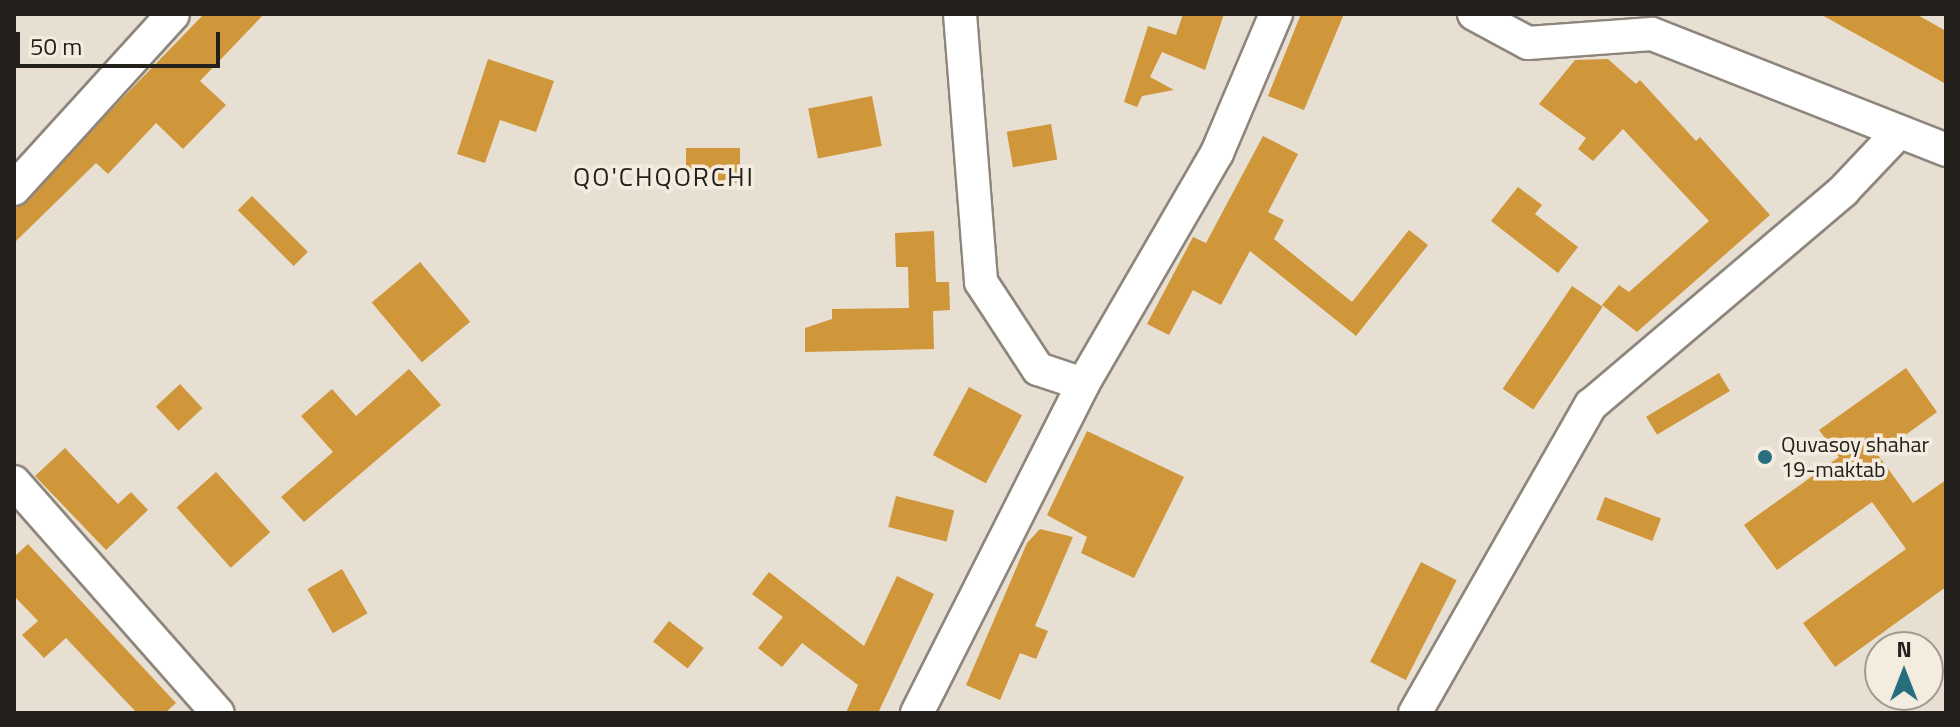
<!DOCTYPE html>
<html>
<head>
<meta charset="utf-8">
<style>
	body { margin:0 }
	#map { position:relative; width:1960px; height:727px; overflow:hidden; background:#e8dfd3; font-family:"Titillium Web",sans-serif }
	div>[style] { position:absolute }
	.building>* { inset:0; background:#cf963a; transform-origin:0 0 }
	.roads { filter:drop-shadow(2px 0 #8e867c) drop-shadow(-2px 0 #8e867c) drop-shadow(0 2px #8e867c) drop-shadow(0 -2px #8e867c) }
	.minor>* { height:32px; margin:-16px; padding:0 16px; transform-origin:16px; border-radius:16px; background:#fff }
	.dots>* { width:22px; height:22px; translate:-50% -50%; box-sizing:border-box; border:4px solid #f5ece0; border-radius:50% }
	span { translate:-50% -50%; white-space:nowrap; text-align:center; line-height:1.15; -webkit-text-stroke:7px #f5ece0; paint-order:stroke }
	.poi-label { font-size:22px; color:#24211d }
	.left { translate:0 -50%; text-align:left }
	.quarter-label { font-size:26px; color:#24211d; letter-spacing:2px }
	.frame { position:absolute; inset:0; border:16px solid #24211d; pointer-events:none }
	.north { position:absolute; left:1864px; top:631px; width:80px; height:80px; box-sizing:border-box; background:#f5ece0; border:2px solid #a19b92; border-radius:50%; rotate:0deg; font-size:22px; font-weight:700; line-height:32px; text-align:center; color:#24211d }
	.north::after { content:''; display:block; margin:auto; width:28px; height:36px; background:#296e7e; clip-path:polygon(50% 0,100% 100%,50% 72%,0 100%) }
	.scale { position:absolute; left:16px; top:32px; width:204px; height:36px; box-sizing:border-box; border:4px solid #24211d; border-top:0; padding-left:10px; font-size:24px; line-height:28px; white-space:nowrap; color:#24211d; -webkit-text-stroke:6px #f5ece0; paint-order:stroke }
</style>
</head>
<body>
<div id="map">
	<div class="building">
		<div style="clip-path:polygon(204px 14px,264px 14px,200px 81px,226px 105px,183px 149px,156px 123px,108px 174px,96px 163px,14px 243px,14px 210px)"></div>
		<div style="clip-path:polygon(1183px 14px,1224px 14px,1205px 70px,1162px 52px,1150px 77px,1174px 90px,1142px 96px,1137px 107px,1124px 102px,1148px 26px,1176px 35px)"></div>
		<div style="clip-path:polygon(1301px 14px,1344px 14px,1304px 110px,1268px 96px)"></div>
		<div style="clip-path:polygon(1820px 14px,1916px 14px,1946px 31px,1946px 84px)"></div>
		<div style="clip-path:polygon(488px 59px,554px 81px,536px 132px,500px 120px,485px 163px,457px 154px)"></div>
		<div style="clip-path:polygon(1608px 59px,1636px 84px,1640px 80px,1696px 141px,1700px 137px,1770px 215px,1637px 332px,1602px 305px,1619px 285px,1629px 292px,1709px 221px,1623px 129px,1593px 161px,1578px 149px,1586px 138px,1539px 104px,1575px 60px)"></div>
		<div style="left:872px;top:96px;width:51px;height:65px;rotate:79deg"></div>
		<div style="left:1051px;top:124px;width:36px;height:45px;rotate:80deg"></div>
		<div style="clip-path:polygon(1263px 136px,1298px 154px,1268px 212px,1284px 220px,1274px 239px,1352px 302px,1409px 230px,1428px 245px,1356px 336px,1250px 251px,1221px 305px,1193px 290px,1169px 335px,1147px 324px,1193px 237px,1206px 243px)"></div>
		<div style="left:686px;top:148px;width:54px;height:35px"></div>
		<div style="clip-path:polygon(1518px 187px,1542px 205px,1535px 214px,1578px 247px,1558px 273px,1491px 221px)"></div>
		<div style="left:252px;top:196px;width:79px;height:20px;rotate:45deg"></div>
		<div style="clip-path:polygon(934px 231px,936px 282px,949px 282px,950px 310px,933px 311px,934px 349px,805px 352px,805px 328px,832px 319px,832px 309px,909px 308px,908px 267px,896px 267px,895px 233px)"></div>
		<div style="left:420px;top:262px;width:78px;height:63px;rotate:50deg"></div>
		<div style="left:1572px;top:286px;width:37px;height:124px;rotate:34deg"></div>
		<div style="clip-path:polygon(1906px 368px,1937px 412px,1878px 455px,1913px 503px,1946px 480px,1946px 587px,1835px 667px,1803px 623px,1906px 549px,1872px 502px,1777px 570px,1744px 525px,1839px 457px,1819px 430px)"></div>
		<div style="clip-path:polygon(409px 369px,441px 405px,304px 522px,281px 497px,333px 452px,301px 416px,332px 389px,356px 416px)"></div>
		<div style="left:1719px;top:373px;width:21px;height:85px;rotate:59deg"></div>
		<div style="left:180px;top:384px;width:33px;height:33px;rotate:47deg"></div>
		<div style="left:969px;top:387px;width:60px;height:77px;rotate:28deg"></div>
		<div style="clip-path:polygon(1087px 431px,1184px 477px,1134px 578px,1081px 553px,1087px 537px,1047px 515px)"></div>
		<div style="clip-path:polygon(65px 448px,118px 504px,131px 492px,148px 510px,106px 550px,35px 476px)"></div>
		<div style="left:216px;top:472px;width:81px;height:53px;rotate:48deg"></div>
		<div style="left:896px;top:496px;width:60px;height:32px;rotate:14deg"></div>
		<div style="left:1605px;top:497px;width:60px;height:24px;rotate:21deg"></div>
		<div style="clip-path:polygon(1040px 529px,1073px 537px,1035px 626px,1048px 631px,1036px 659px,1020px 653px,1000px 700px,966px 685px,1027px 543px)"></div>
		<div style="clip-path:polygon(28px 544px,176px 703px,165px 713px,137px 713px,66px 638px,44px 658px,22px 635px,38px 621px,14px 596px,14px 557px)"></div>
		<div style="left:1421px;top:562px;width:40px;height:112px;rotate:27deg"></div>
		<div style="left:342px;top:569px;width:51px;height:40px;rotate:60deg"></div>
		<div style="clip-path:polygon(769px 572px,864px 646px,897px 576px,934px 594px,878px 713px,846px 713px,858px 685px,802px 643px,782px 667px,758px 648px,783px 617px,752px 594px)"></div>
		<div style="left:669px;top:621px;width:44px;height:26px;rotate:38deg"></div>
	</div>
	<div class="roads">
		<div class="minor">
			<div style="left:960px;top:14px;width:269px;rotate:85.5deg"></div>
			<div style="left:981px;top:282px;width:104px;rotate:56.8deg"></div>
			<div style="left:1038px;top:369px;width:47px;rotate:18.4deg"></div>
			<div style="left:1474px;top:14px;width:61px;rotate:28.2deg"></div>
			<div style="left:1528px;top:43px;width:124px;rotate:-4.2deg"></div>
			<div style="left:1652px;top:34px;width:316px;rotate:21.5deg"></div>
			<div style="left:14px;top:189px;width:236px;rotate:-47.7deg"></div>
			<div style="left:14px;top:482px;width:308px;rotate:48.6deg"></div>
			<div style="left:917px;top:713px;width:369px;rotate:-63.2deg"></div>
			<div style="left:1083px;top:384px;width:267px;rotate:-59.9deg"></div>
			<div style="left:1217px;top:153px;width:151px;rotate:-67deg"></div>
			<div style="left:1415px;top:713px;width:355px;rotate:-60.3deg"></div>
			<div style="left:1591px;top:405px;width:331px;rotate:-40.3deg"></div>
			<div style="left:1843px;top:191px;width:77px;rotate:-46.6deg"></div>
		</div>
	</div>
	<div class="dots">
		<div style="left:1765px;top:457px;background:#296e7e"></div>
	</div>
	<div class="poi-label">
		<span class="left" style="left:1781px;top:457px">Quvasoy shahar<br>19-maktab</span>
	</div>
	<div class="quarter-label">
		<span style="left:664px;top:177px">QO'CHQORCHI</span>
	</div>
	<div class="frame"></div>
	<div class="north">N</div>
	<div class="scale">50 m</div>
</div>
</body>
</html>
